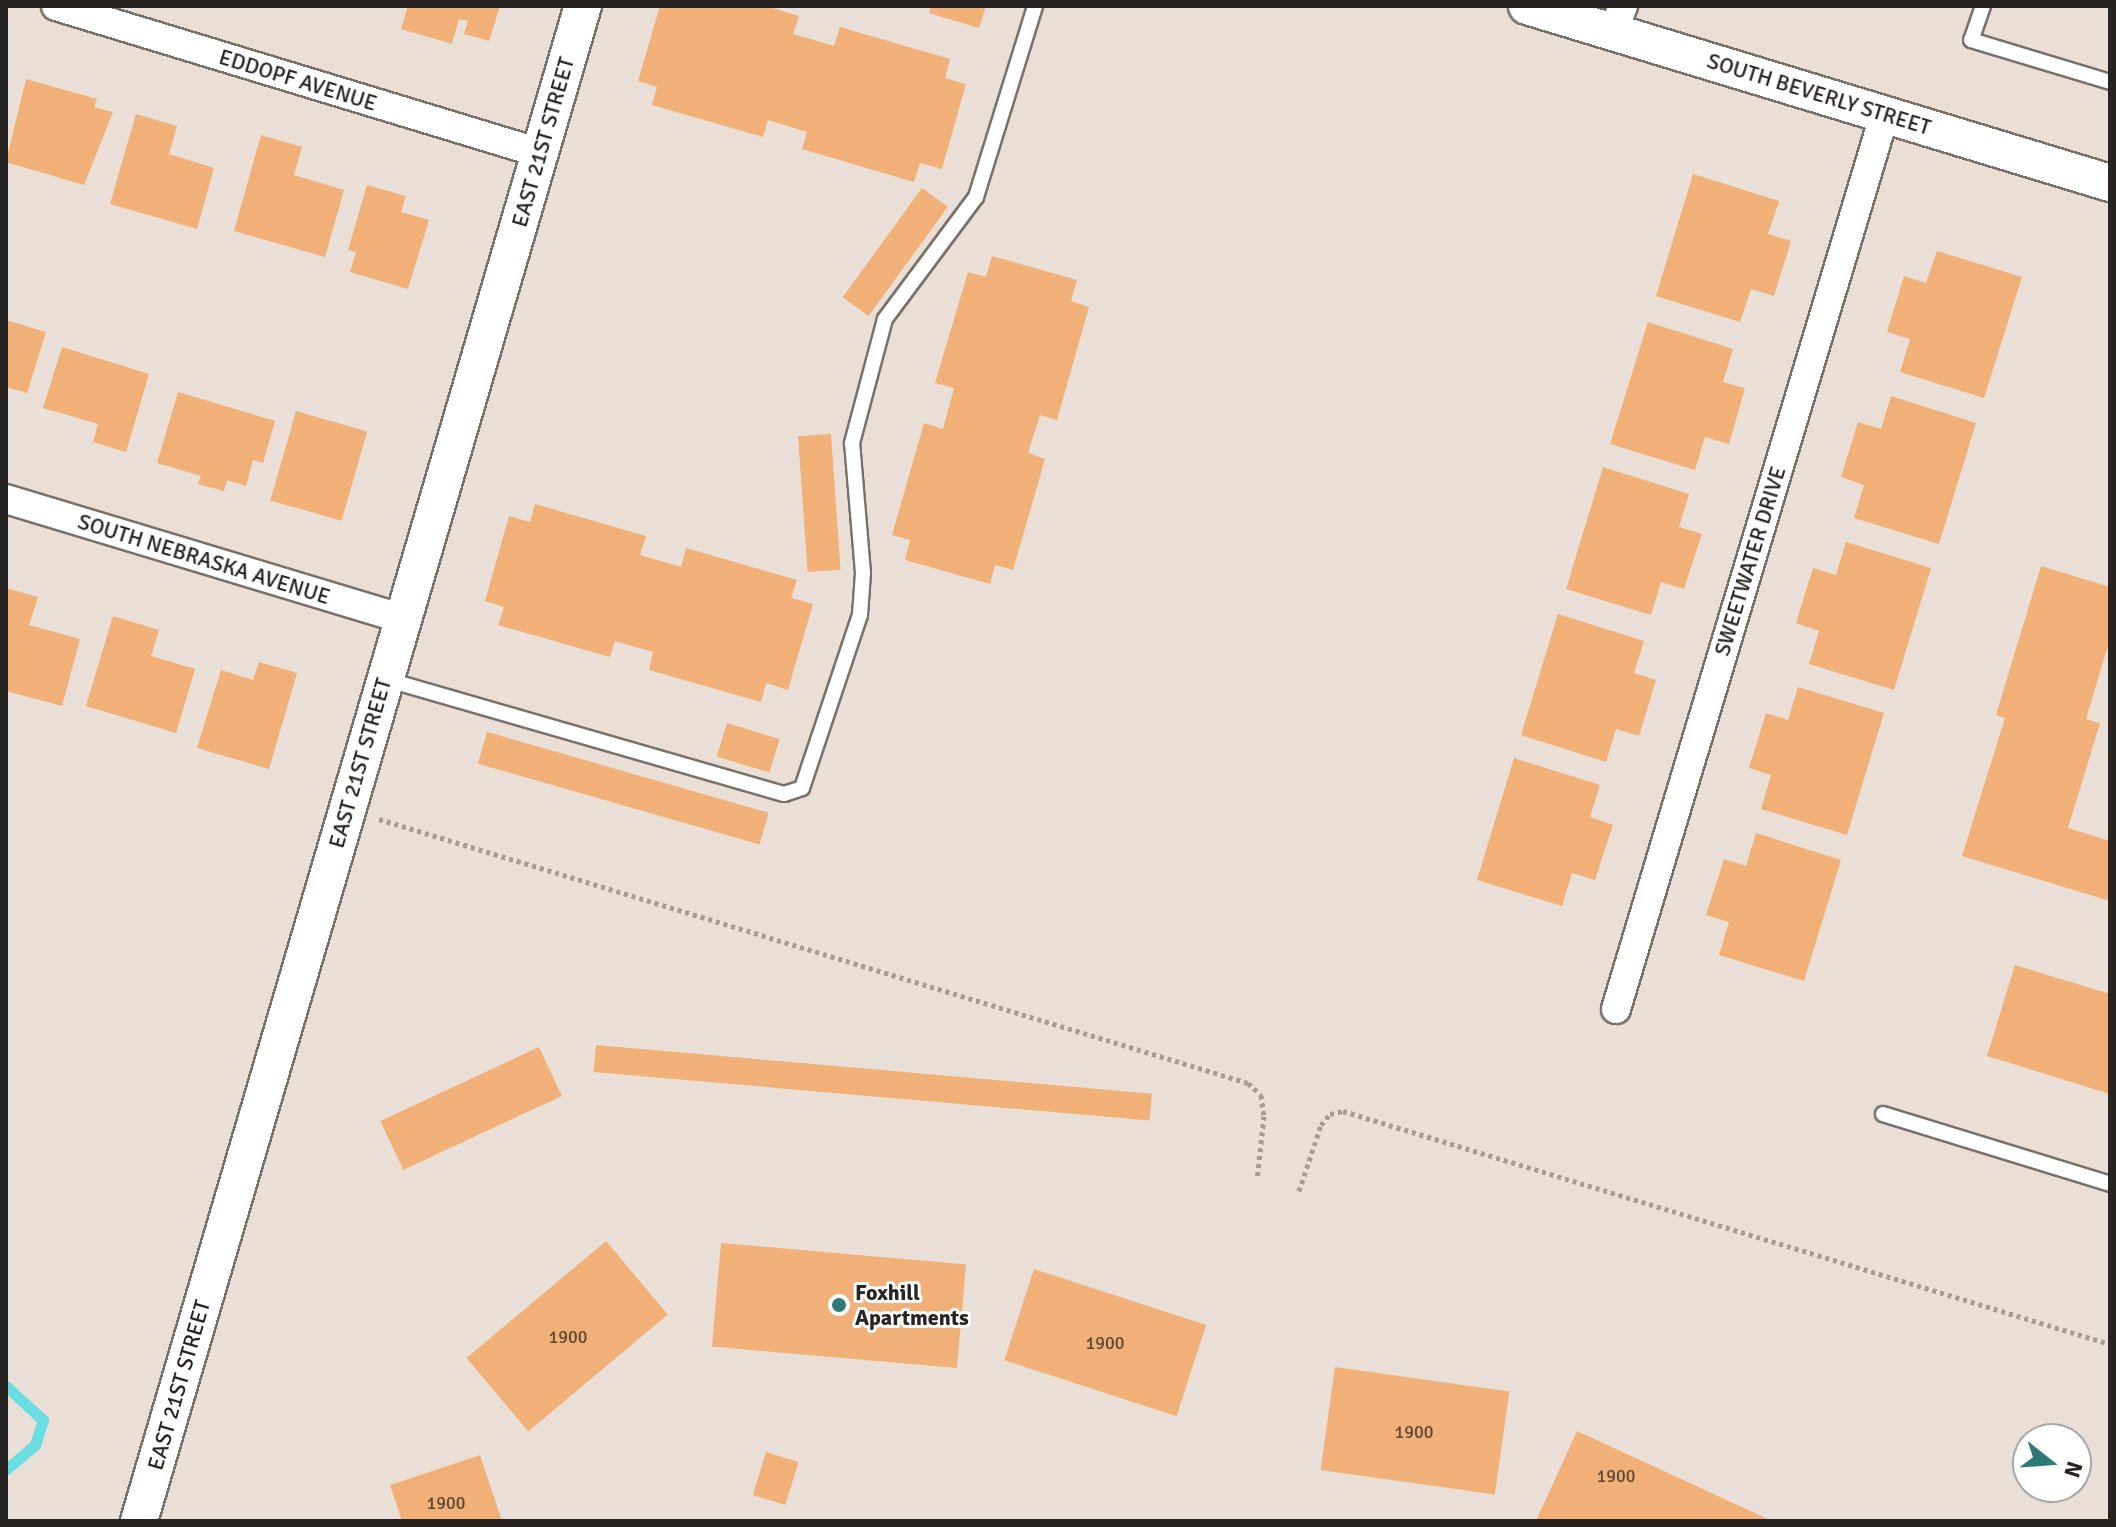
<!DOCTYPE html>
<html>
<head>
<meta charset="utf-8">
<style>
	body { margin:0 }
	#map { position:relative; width:2116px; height:1527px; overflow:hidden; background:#e9dfd6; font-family:Signika,sans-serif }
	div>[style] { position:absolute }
	.stream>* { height:11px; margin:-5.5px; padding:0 5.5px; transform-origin:5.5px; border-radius:5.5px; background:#69dde1 }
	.building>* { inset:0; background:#f1b077; transform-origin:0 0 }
	.path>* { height:5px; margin-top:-2.5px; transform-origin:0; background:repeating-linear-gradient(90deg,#a39b94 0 4px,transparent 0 8px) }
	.roads { filter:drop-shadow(2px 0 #797068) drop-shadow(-2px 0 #797068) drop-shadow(0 2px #797068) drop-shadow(0 -2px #797068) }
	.service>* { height:14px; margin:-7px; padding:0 7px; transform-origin:7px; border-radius:7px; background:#fff }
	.minor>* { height:28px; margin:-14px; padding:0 14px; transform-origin:14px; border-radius:14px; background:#fff }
	.tertiary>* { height:36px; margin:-18px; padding:0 18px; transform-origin:18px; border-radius:18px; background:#fff }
	.dots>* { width:22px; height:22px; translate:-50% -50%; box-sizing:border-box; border:4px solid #fff; border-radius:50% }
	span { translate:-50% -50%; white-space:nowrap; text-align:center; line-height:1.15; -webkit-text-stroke:6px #fff; paint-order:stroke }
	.number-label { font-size:18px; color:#5a4736 }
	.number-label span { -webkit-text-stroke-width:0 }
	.street-label { font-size:22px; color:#282421 }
	.poi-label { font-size:22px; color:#282421; font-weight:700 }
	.left { translate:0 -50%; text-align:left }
	.frame { position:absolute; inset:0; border:8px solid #282421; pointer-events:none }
	.north { position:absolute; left:2012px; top:1423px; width:80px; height:80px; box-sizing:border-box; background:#fff; border:2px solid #a9a7a6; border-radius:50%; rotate:107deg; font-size:22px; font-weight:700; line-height:32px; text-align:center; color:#282421 }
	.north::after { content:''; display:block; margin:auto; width:28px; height:36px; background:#2f797b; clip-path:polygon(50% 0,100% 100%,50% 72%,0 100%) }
</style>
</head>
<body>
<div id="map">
	<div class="stream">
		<div style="left:6px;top:1386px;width:50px;rotate:42.6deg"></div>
		<div style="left:43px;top:1420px;width:26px;rotate:108deg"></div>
		<div style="left:35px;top:1445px;width:38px;rotate:140deg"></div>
	</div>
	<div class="building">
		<div style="clip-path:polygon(408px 6px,500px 6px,489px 41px,464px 34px,468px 21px,459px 19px,452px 44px,401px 29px)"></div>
		<div style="clip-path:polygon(660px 6px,766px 6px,799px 16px,793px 34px,834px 46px,840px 27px,950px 59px,945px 78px,966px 84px,942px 169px,920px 163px,914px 182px,802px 149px,807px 132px,768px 120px,763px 137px,652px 105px,657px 87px,638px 81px)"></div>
		<div style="clip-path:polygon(931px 6px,986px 6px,979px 28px,929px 13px)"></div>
		<div style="clip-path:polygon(26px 79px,97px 99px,94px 107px,113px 112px,84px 185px,6px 162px)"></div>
		<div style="clip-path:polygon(136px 114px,177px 126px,169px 154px,214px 168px,197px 229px,110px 204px)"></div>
		<div style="clip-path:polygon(261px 135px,302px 147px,294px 175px,344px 190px,325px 257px,234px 231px)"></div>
		<div style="clip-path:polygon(1693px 174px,1779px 201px,1768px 234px,1791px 241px,1774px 296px,1751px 289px,1740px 322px,1656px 296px)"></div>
		<div style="clip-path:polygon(367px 185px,406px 196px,401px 212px,429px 220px,408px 289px,350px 272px,356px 252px,348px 250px)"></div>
		<div style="left:922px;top:188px;width:32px;height:135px;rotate:36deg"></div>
		<div style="clip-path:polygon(1937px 251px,2022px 277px,1984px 398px,1900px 372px,1910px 339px,1887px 332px,1904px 276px,1926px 283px)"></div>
		<div style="clip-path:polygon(992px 256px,1077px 280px,1071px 301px,1089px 307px,1057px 420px,1040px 415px,1028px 453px,1045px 459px,1013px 570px,995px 565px,990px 584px,905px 560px,910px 540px,892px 535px,924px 423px,943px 429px,954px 388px,935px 383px,968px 272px,986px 277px)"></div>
		<div style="clip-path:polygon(6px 320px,46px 332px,27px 393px,6px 387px)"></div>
		<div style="clip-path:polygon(1648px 322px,1733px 349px,1723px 382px,1745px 388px,1729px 444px,1705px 437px,1695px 470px,1610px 444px)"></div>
		<div style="clip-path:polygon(62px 347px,149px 374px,126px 452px,93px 442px,98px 424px,43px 408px)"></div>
		<div style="clip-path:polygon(178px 392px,275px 421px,263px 463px,253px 460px,246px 486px,227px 480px,224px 491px,198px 484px,201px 476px,157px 463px)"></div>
		<div style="clip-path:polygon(1891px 396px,1976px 423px,1939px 544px,1854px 518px,1864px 485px,1841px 477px,1858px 422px,1881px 429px)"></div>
		<div style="left:296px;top:411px;width:74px;height:93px;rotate:16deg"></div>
		<div style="left:831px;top:434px;width:136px;height:33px;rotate:86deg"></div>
		<div style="clip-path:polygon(1603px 467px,1689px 494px,1679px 527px,1702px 534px,1684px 589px,1661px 582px,1651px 615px,1566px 589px)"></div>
		<div style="clip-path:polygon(535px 504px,646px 536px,640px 555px,681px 567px,686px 548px,797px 580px,791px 598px,813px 604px,788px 690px,766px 683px,761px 702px,649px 670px,653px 652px,615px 641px,610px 657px,498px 625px,504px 607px,485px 601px,509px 516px,530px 522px)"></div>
		<div style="clip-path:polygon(1846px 542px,1931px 568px,1894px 690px,1809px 664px,1819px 631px,1796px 623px,1813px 568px,1836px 575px)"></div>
		<div style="clip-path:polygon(2041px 566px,2110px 587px,2110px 639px,2086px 719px,2100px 723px,2068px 828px,2110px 841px,2110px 901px,1962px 856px,2005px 718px,1996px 715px)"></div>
		<div style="clip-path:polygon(6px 588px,38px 597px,29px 625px,80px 639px,62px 706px,6px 691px)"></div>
		<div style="clip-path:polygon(1558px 614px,1644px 641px,1634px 673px,1656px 680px,1639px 736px,1616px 729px,1606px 762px,1521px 735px)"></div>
		<div style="clip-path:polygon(113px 616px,159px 630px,151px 656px,195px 669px,176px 733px,86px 706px)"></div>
		<div style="clip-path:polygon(259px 662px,297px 673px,269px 769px,197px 748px,221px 670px,253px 680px)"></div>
		<div style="clip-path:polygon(1798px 687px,1884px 713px,1847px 835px,1761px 809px,1771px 775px,1749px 768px,1766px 713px,1788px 720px)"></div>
		<div style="left:727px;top:723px;width:55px;height:35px;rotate:17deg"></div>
		<div style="left:487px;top:732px;width:293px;height:33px;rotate:16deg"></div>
		<div style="clip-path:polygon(1514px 758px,1600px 785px,1590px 817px,1613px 825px,1595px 880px,1572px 873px,1562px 906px,1477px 880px)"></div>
		<div style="clip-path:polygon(1756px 833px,1841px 860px,1804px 981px,1719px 955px,1729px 922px,1706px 915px,1724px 859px,1746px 866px)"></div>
		<div style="clip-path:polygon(2015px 965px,2110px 994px,2110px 1094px,1987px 1056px)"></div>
		<div style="left:596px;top:1045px;width:558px;height:27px;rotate:5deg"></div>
		<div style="left:539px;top:1047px;width:54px;height:175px;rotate:65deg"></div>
		<div style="left:606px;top:1241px;width:96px;height:182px;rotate:50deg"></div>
		<div style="left:721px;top:1243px;width:246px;height:104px;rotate:5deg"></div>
		<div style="left:1034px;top:1269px;width:181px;height:96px;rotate:18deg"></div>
		<div style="left:1335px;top:1367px;width:176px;height:104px;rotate:8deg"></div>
		<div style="clip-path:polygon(1577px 1431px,1772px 1521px,1536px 1521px)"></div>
		<div style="left:766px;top:1452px;width:34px;height:45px;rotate:17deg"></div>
		<div style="clip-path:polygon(480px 1455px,502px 1521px,402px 1521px,390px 1485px)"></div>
	</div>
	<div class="path">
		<div style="left:379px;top:819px;width:908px;rotate:16.9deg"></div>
		<div style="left:1248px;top:1083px;width:18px;rotate:43deg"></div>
		<div style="left:1261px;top:1095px;width:21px;rotate:82deg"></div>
		<div style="left:1264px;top:1116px;width:64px;rotate:96.2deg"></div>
		<div style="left:1299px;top:1191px;width:70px;rotate:-71.6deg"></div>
		<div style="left:1321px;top:1125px;width:14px;rotate:-51deg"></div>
		<div style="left:1330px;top:1114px;width:13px;rotate:-13deg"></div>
		<div style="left:1343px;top:1111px;width:802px;rotate:16.9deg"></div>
	</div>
	<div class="roads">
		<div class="service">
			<div style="left:1983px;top:6px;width:36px;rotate:109deg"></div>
			<div style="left:1971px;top:40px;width:145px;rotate:16.8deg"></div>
			<div style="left:385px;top:679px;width:415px;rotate:16.1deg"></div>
			<div style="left:784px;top:794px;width:19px;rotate:-18deg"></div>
			<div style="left:802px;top:788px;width:182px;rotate:-71.5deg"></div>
			<div style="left:860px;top:615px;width:42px;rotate:-85.9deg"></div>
			<div style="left:863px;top:573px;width:130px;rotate:-94.8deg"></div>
			<div style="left:852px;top:443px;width:128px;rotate:-75.1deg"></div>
			<div style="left:885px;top:319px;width:152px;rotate:-53.3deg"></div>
			<div style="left:976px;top:197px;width:200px;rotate:-72.8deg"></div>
			<div style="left:1883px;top:1114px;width:238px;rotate:17.1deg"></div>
		</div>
		<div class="minor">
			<div style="left:56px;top:6px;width:506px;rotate:16.89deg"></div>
			<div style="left:1613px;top:32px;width:28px;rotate:-69deg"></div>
			<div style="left:6px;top:499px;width:415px;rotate:16.8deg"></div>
			<div style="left:1616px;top:1009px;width:936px;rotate:-73.29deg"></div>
		</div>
		<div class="tertiary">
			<div style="left:1527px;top:6px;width:609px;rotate:16.89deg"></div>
			<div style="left:139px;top:1521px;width:1579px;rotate:-73.67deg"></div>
		</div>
	</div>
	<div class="dots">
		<div style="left:839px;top:1305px;background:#2f797b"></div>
	</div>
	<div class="number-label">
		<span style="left:568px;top:1337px">1900</span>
		<span style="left:1105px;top:1343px">1900</span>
		<span style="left:1414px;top:1432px">1900</span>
		<span style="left:1616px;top:1476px">1900</span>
		<span style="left:446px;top:1503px">1900</span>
	</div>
	<div class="street-label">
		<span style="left:298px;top:80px;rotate:17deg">EDDOPF AVENUE</span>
		<span style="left:1819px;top:94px;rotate:17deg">SOUTH BEVERLY STREET</span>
		<span style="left:543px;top:142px;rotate:-74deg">EAST 21ST STREET</span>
		<span style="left:204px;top:559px;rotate:17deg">SOUTH NEBRASKA AVENUE</span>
		<span style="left:1750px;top:561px;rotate:-73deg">SWEETWATER DRIVE</span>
		<span style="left:360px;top:763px;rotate:-74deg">EAST 21ST STREET</span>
		<span style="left:179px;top:1385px;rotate:-74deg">EAST 21ST STREET</span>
	</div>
	<div class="poi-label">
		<span class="left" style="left:855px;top:1305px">Foxhill<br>Apartments</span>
	</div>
	<div class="frame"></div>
	<div class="north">N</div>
</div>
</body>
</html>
